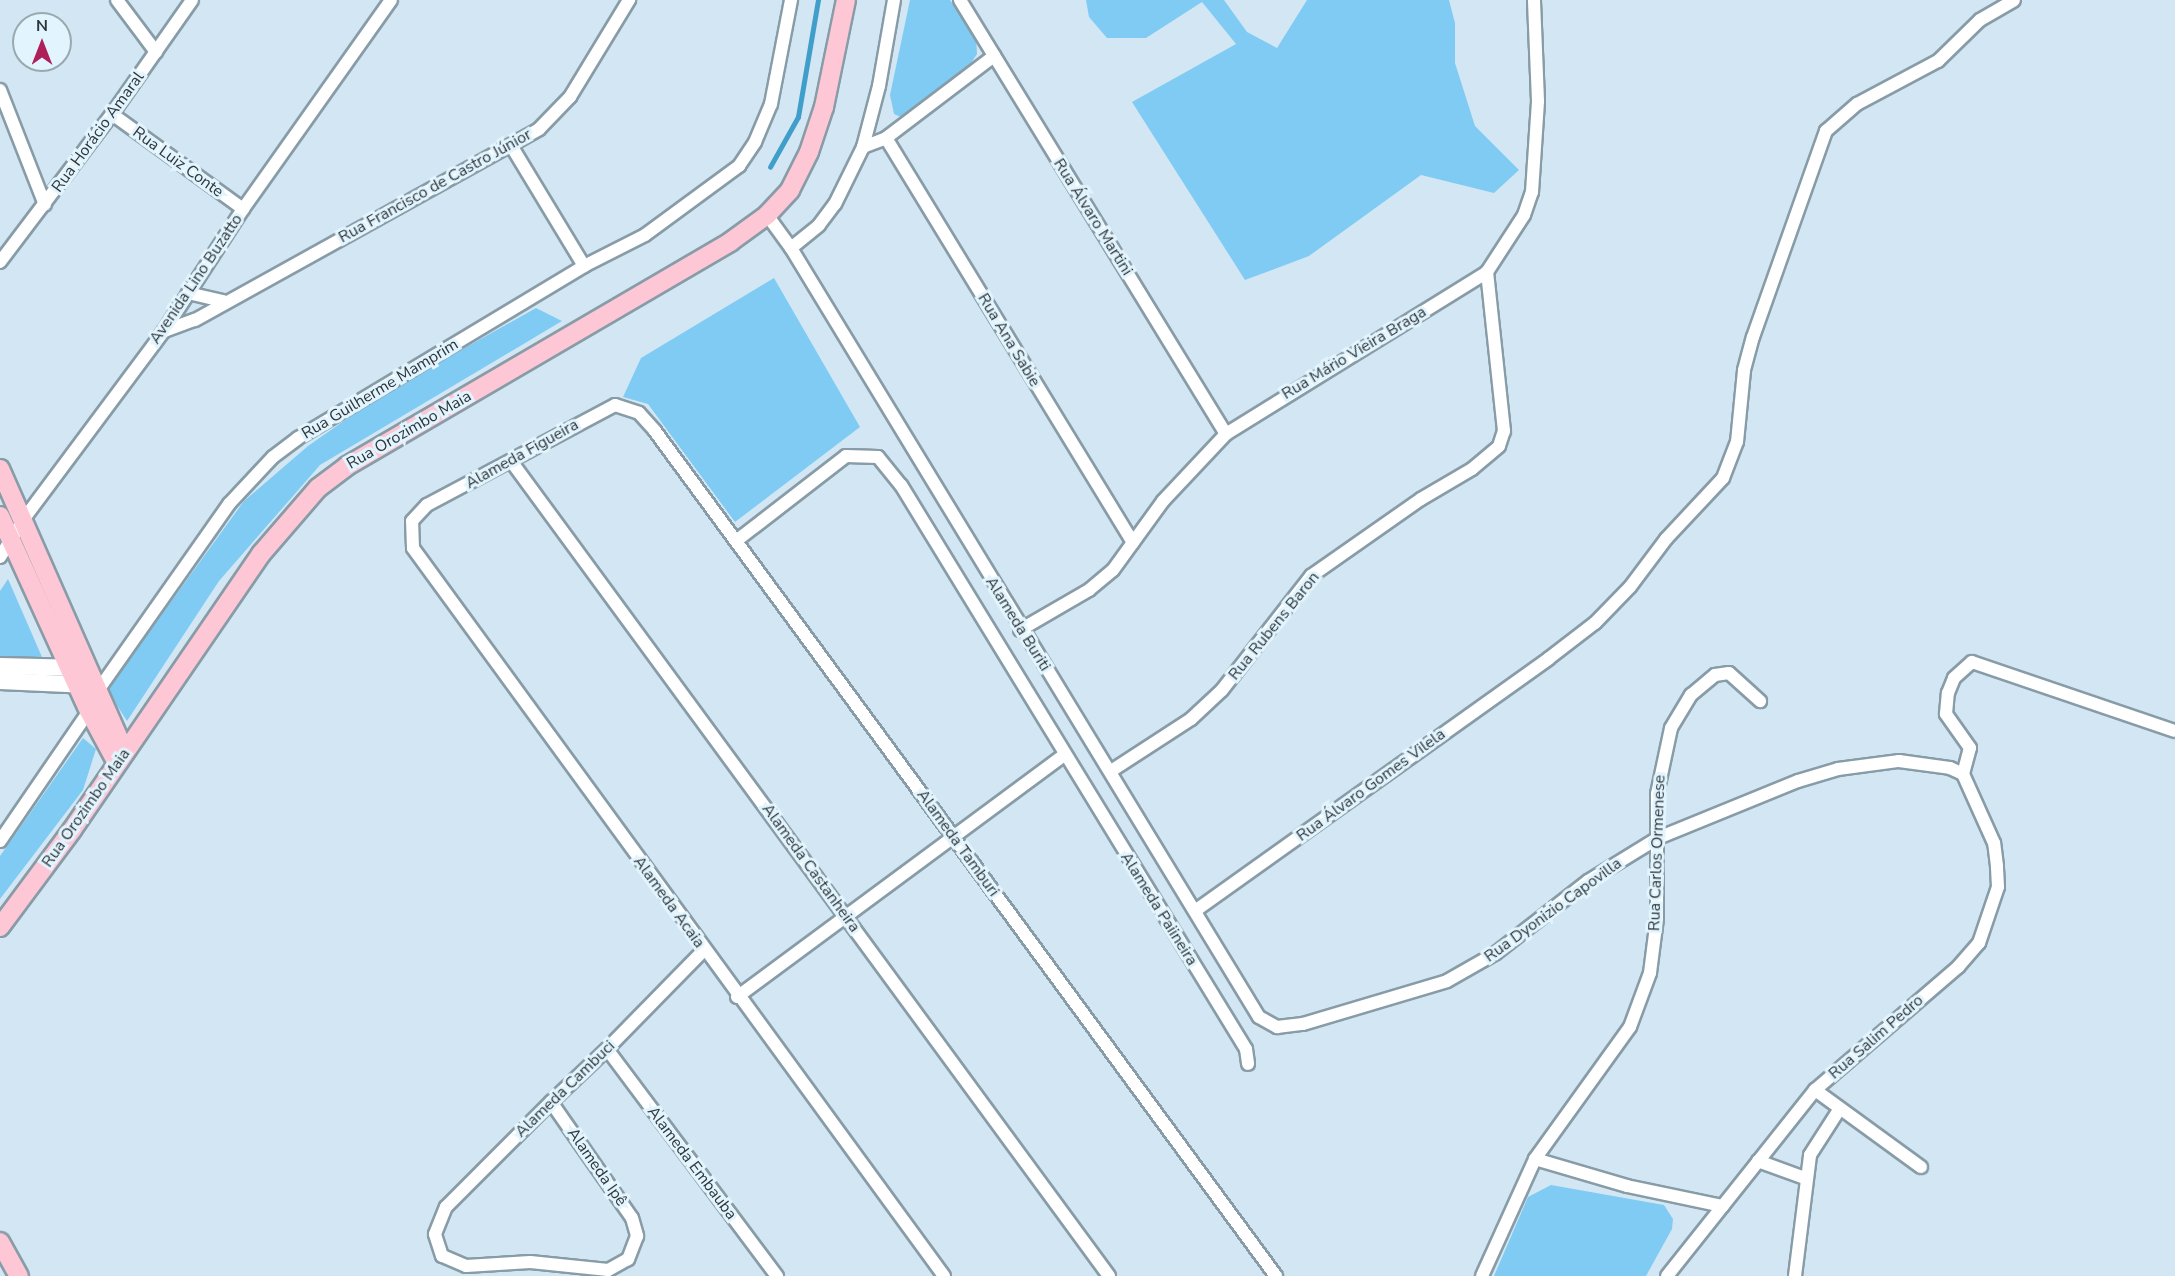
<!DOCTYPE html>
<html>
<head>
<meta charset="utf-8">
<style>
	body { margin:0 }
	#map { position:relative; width:2175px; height:1276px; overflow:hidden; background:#d2e7f3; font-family:"Nunito Sans",sans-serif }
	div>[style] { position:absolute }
	.green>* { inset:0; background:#80cbf3 }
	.stream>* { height:4.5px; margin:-2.25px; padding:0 2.25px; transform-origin:2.25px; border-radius:2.25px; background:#409ecb }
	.roads { filter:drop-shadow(2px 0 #889ca7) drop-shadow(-2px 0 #889ca7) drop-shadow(0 2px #889ca7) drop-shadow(0 -2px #889ca7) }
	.minor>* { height:12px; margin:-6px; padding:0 6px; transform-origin:6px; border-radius:6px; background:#fff }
	.secondary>* { height:16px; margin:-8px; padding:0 8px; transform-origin:8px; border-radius:8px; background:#fff }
	.primary>* { height:18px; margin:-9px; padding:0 9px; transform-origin:9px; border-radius:9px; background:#fec7d6 }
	span { translate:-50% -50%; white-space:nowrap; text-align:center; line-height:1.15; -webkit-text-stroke:6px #e2f4fd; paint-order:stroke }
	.street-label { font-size:16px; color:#2e363b }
	.north { position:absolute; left:12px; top:12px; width:60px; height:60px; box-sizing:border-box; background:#e2f4fd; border:2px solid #9aa8af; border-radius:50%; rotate:0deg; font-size:16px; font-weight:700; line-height:24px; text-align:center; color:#2e363b }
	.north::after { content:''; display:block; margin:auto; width:21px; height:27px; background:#ae205a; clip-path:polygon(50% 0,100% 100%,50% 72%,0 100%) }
</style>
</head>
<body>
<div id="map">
	<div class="green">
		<div style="clip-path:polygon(910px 0,950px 0,976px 35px,977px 54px,964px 74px,903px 118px,894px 114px,890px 95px)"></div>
		<div style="clip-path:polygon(1086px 0,1224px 0,1247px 32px,1277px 48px,1307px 0,1449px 0,1455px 23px,1455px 63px,1475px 126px,1519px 170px,1494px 193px,1421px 175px,1309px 256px,1245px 280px,1132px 102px,1236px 44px,1202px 2px,1146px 38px,1107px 38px,1089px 17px)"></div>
		<div style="clip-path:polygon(774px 278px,860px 427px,735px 522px,648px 404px,623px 397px,641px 358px)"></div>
		<div style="clip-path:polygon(536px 308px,562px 321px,320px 465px,219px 581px,127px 721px,107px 690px,244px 501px,308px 446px,381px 395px)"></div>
		<div style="clip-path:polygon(8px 579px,42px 657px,0 657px,0 591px)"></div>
		<div style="clip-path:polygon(83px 738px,96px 749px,83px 790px,0 899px,0 856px)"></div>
		<div style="clip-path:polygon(1551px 1185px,1664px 1205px,1673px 1219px,1672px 1229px,1646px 1276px,1494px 1276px,1528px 1197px)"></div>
	</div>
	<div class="stream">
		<div style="left:770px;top:167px;width:57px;rotate:-60.8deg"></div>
		<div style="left:798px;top:117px;width:119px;rotate:-80.3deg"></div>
	</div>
	<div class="roads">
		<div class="minor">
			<div style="left:117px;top:0;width:65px;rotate:53.1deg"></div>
			<div style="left:960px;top:0;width:509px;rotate:58.5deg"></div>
			<div style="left:0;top:90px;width:123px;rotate:68.6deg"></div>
			<div style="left:112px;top:114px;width:162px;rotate:35.9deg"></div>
			<div style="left:886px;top:138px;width:474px;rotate:58.6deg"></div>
			<div style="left:512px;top:147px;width:139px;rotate:58.8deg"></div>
			<div style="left:863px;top:147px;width:25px;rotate:-21deg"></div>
			<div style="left:886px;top:138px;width:136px;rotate:-37.2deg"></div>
			<div style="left:767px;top:215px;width:41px;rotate:54deg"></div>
			<div style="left:791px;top:248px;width:900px;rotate:58.68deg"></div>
			<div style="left:1259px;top:1017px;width:21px;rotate:29deg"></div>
			<div style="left:1277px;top:1027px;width:26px;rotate:-7deg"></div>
			<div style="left:1303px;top:1024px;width:150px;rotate:-16.6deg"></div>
			<div style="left:1447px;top:981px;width:56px;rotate:-29.7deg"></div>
			<div style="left:1496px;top:953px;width:117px;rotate:-38deg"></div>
			<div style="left:1588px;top:881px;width:82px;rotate:-31.6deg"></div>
			<div style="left:1658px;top:838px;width:151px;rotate:-22.2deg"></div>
			<div style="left:1798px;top:781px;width:42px;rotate:-16.7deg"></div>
			<div style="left:1838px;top:769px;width:62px;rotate:-7.5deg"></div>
			<div style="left:1899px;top:761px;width:51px;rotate:7.8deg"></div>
			<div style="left:1950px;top:768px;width:14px;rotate:25deg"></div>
			<div style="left:791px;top:248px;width:36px;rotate:-39deg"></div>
			<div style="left:819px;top:225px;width:26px;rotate:-53deg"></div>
			<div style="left:835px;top:204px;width:64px;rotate:-63.8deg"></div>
			<div style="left:863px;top:147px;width:63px;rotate:-75.3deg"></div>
			<div style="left:879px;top:86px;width:87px;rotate:-80.1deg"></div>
			<div style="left:0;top:262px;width:186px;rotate:-52.9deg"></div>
			<div style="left:112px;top:114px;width:139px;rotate:-54.9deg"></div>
			<div style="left:188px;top:293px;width:37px;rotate:13deg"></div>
			<div style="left:164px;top:331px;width:33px;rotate:-20deg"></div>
			<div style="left:195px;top:320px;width:393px;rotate:-29deg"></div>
			<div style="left:539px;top:129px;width:45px;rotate:-45.9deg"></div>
			<div style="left:570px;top:97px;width:114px;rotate:-58.7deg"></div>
			<div style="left:511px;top:461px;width:1011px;rotate:53.73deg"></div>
			<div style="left:736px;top:541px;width:139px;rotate:-37.7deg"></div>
			<div style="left:846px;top:456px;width:32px;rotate:2deg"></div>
			<div style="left:878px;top:457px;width:36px;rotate:51deg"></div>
			<div style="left:901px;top:485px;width:661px;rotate:58.55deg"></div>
			<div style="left:1246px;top:1049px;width:15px;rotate:82deg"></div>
			<div style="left:0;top:557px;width:44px;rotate:-58.1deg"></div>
			<div style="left:23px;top:520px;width:236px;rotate:-53.3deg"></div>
			<div style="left:164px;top:331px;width:145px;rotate:-57.1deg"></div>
			<div style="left:243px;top:209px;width:256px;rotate:-54.7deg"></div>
			<div style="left:1020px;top:630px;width:80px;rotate:-30.1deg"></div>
			<div style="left:1089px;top:590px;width:31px;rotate:-40deg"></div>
			<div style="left:1113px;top:570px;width:85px;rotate:-54.1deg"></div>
			<div style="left:1163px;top:501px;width:92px;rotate:-46.8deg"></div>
			<div style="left:1226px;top:434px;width:307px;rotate:-31.8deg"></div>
			<div style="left:1487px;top:272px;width:68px;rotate:-57deg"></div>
			<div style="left:1524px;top:215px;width:24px;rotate:-71deg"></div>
			<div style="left:1532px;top:192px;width:91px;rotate:-86.2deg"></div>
			<div style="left:1538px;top:101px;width:101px;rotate:-92.3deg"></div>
			<div style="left:1111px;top:771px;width:95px;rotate:-33deg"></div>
			<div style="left:1191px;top:719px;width:42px;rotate:-43.1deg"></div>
			<div style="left:1222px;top:690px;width:145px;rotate:-52deg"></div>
			<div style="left:1311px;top:576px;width:134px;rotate:-35deg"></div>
			<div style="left:1421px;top:499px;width:59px;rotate:-30.5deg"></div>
			<div style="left:1472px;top:469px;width:35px;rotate:-40deg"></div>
			<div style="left:1499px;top:446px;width:16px;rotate:-72deg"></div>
			<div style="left:1504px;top:431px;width:160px;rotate:-96.1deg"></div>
			<div style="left:1963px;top:774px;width:27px;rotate:-75deg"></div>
			<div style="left:1970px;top:748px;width:42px;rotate:-125.2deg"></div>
			<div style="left:1946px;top:714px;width:21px;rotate:-85deg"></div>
			<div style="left:1948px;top:693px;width:16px;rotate:-68deg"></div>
			<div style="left:1954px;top:678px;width:24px;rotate:-42deg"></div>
			<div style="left:1972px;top:662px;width:214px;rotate:18.8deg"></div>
			<div style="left:0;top:841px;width:158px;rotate:-55.6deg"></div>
			<div style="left:89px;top:711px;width:24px;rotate:-66deg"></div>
			<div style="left:99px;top:689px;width:226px;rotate:-54.9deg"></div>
			<div style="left:229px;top:504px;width:64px;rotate:-46.9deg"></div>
			<div style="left:273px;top:457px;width:31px;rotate:-37deg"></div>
			<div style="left:298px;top:438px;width:334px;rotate:-31deg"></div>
			<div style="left:584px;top:266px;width:68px;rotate:-26.9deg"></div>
			<div style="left:645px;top:235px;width:117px;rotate:-36.3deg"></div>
			<div style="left:739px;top:166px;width:29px;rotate:-56deg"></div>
			<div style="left:755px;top:142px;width:41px;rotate:-67.2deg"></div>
			<div style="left:771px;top:104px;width:106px;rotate:-79.1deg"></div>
			<div style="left:1195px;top:911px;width:434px;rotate:-35.5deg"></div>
			<div style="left:1548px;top:659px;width:59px;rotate:-37.5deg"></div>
			<div style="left:1595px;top:623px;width:50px;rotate:-45.8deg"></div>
			<div style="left:1630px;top:587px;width:60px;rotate:-53.1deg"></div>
			<div style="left:1666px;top:539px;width:83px;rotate:-46.9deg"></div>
			<div style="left:1723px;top:478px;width:39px;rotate:-69deg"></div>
			<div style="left:1737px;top:442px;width:72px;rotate:-84.4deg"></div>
			<div style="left:1744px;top:370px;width:34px;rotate:-75deg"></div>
			<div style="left:1753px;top:337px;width:219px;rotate:-70.5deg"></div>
			<div style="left:1826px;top:131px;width:41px;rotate:-41.1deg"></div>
			<div style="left:1857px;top:104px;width:92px;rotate:-28deg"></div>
			<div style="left:1938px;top:61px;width:59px;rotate:-44.3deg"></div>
			<div style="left:1980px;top:20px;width:39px;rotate:-30deg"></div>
			<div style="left:737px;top:997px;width:405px;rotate:-36.5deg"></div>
			<div style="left:607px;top:1049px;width:284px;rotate:53.2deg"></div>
			<div style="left:1815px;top:1090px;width:131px;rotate:36deg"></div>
			<div style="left:551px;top:1102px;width:141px;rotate:55.1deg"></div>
			<div style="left:632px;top:1218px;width:19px;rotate:74deg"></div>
			<div style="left:637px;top:1236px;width:25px;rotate:111deg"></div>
			<div style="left:628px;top:1259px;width:23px;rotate:151deg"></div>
			<div style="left:608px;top:1270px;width:78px;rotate:-174.1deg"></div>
			<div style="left:530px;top:1262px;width:64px;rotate:176.4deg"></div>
			<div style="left:466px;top:1266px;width:26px;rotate:-157deg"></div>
			<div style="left:442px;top:1256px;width:23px;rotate:-108deg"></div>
			<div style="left:435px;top:1234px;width:29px;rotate:-68deg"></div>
			<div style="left:446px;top:1207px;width:148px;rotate:-45deg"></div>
			<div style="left:551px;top:1102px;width:77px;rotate:-43.4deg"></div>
			<div style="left:607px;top:1049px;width:139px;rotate:-45.6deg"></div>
			<div style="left:1535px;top:1159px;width:96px;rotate:16.4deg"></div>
			<div style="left:1627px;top:1186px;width:98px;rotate:11.8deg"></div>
			<div style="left:1758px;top:1161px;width:50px;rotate:19.9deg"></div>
			<div style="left:944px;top:1276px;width:901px;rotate:-126.11deg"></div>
			<div style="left:413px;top:548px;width:27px;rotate:-92deg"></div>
			<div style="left:412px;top:521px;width:22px;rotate:-47deg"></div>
			<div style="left:427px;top:505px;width:213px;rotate:-28deg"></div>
			<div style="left:615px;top:405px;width:25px;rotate:18deg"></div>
			<div style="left:639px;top:413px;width:24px;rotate:48deg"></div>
			<div style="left:655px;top:431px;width:1049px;rotate:53.69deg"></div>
			<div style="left:1482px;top:1276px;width:128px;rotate:-65.6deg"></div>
			<div style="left:1535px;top:1159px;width:163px;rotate:-54.3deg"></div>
			<div style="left:1630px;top:1027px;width:58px;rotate:-69.7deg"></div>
			<div style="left:1650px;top:973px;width:55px;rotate:-82.7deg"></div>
			<div style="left:1657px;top:918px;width:124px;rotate:-90deg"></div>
			<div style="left:1657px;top:794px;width:67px;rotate:-78deg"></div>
			<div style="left:1671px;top:728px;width:39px;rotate:-59deg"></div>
			<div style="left:1691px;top:695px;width:31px;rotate:-40deg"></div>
			<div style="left:1715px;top:675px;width:14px;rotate:-8deg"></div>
			<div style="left:1729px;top:673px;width:42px;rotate:42.1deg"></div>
			<div style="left:1667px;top:1276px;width:238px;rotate:-51.5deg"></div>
			<div style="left:1815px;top:1090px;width:189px;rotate:-40.7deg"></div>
			<div style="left:1958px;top:967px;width:32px;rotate:-49deg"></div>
			<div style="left:1979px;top:943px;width:59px;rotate:-71.3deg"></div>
			<div style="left:1998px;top:887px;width:21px;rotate:-93deg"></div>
			<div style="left:1997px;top:866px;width:23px;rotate:-97deg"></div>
			<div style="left:1994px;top:843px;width:76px;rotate:-114.2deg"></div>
			<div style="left:1795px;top:1276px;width:122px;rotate:-82.9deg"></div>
			<div style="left:1810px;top:1155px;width:54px;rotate:-57.2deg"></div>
		</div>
		<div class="secondary">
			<div style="left:0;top:666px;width:80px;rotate:1.4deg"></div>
			<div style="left:0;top:681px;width:89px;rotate:2.6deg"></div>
		</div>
		<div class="primary">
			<div style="left:0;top:469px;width:309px;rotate:66.2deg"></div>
			<div style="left:0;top:516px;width:214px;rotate:65.5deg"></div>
			<div style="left:89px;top:711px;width:59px;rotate:61.7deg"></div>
			<div style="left:0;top:927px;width:121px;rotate:-53.4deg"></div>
			<div style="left:72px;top:830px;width:335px;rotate:-55.6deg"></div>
			<div style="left:261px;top:554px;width:87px;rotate:-49.2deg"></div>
			<div style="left:318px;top:488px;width:36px;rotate:-37deg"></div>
			<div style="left:347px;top:466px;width:444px;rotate:-30.3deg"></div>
			<div style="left:730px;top:242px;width:46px;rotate:-36.1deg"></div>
			<div style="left:767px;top:215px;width:34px;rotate:-47deg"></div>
			<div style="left:790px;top:190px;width:42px;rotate:-63.4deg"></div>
			<div style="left:809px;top:152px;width:47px;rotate:-71.6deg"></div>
			<div style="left:824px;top:107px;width:109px;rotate:-78.4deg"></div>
			<div style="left:0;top:1242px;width:39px;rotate:61deg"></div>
		</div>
	</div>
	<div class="street-label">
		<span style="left:98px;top:132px;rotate:-54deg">Rua Horácio Amaral</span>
		<span style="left:178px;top:162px;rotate:36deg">Rua Luiz Conte</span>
		<span style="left:435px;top:186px;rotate:-29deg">Rua Francisco de Castro Júnior</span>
		<span style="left:1093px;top:217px;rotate:58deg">Rua Álvaro Martini</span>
		<span style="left:196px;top:279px;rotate:-56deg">Avenida Lino Buzatto</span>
		<span style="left:1009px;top:340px;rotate:59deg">Rua Ana Sabie</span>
		<span style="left:1354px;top:353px;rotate:-31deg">Rua Mário Vieira Braga</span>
		<span style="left:380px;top:389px;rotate:-31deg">Rua Guilherme Mamprim</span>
		<span style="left:409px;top:430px;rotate:-30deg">Rua Orozimbo Maia</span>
		<span style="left:522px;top:454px;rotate:-29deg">Alameda Figueira</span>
		<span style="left:1018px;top:624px;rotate:58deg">Alameda Buriti</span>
		<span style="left:1274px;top:626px;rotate:-51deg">Rua Rubens Baron</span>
		<span style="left:1371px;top:785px;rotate:-36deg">Rua Álvaro Gomes Vilela</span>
		<span style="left:86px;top:808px;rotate:-55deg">Rua Orozimbo Maia</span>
		<span style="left:958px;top:843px;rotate:54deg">Alameda Tamburi</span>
		<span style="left:1657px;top:853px;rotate:-88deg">Rua Carlos Ormenese</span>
		<span style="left:811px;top:868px;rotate:54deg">Alameda Castanheira</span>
		<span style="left:669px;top:902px;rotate:54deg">Alameda Acaia</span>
		<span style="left:1159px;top:909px;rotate:58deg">Alameda Paiineira</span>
		<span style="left:1553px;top:910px;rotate:-36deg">Rua Dyonizio Capovilla</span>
		<span style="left:1876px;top:1037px;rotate:-41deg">Rua Salim Pedro</span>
		<span style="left:565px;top:1089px;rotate:-44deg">Alameda Cambuci</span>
		<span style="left:692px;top:1163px;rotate:53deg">Alameda Embauba</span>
		<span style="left:597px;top:1167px;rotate:55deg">Alameda Ipê</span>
	</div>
	<div class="north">N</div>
</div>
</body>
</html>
